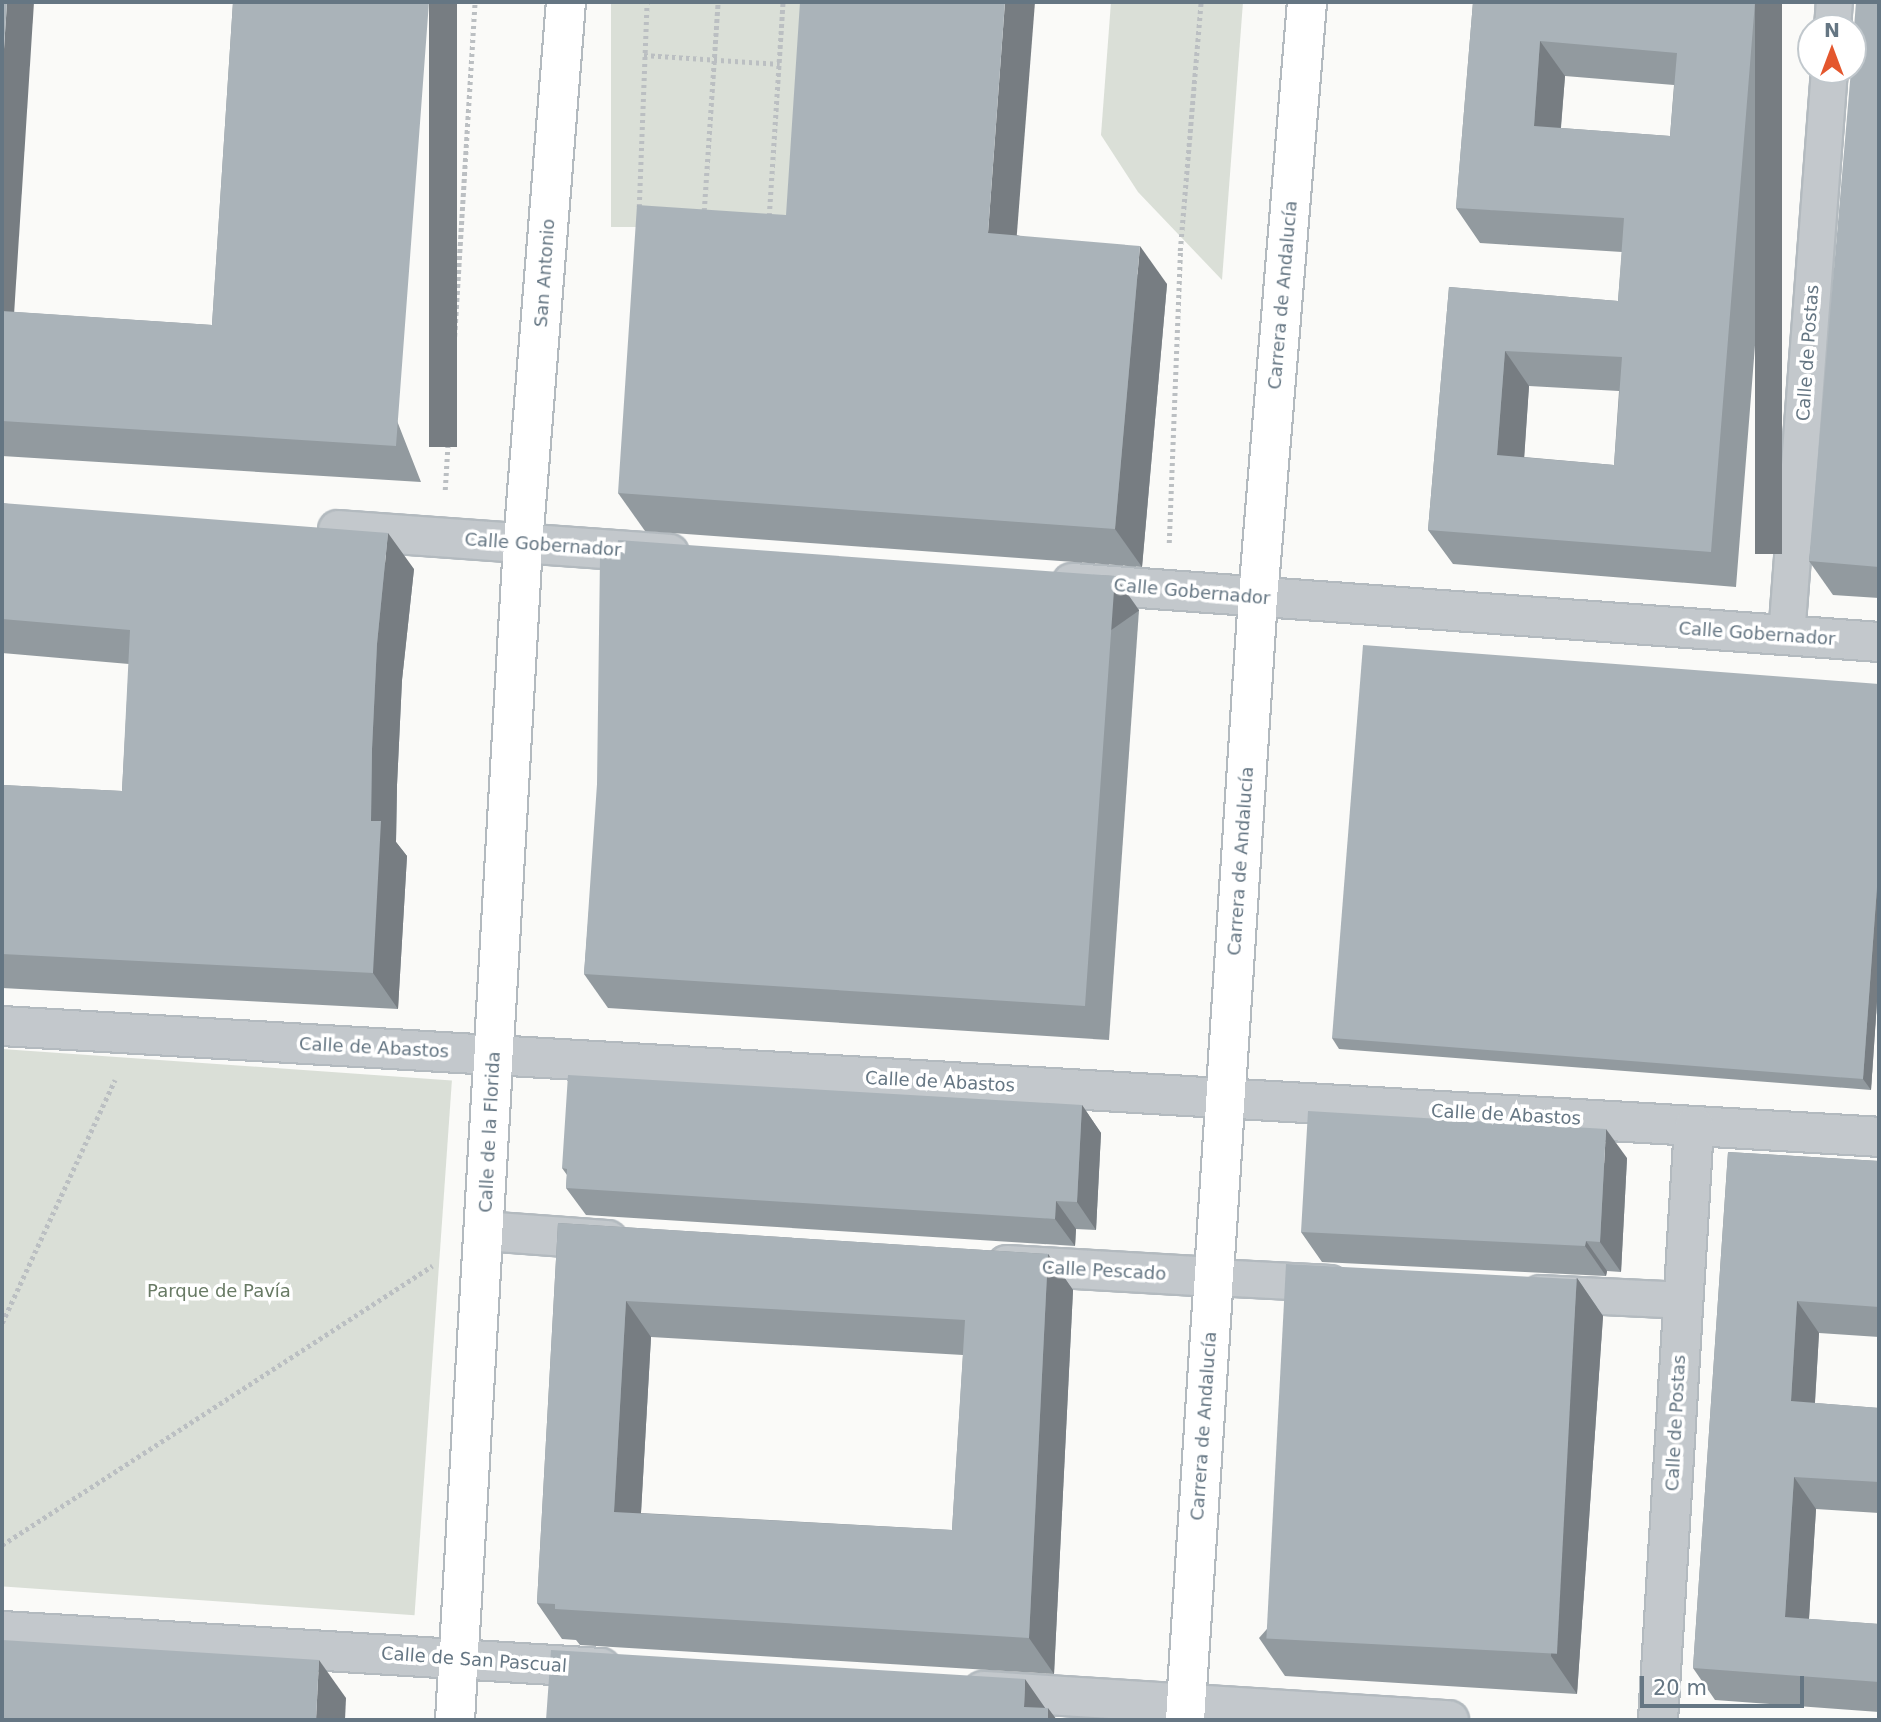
<!DOCTYPE html>
<html>
<head>
<meta charset="utf-8">
<style>
	body { margin:0 }
	#map { position:relative; width:1881px; height:1722px; overflow:hidden; background:#fafaf8; font-family:"DejaVu Sans",sans-serif }
	div>[style] { position:absolute }
	.green>* { inset:0; background:#dadfd7; transform-origin:0 0 }
	.path>* { height:4.5px; margin-top:-2.25px; transform-origin:0; background:repeating-linear-gradient(90deg,#bbbfc2 0 3.5px,transparent 0 7px) }
	.roads { filter:drop-shadow(2px 0 #b3babf) drop-shadow(-2px 0 #b3babf) drop-shadow(0 2px #b3babf) drop-shadow(0 -2px #b3babf) }
	.pedestrian>* { height:35px; margin:-17.5px; padding:0 17.5px; transform-origin:17.5px; border-radius:17.5px; background:#c3c8cc }
	.minor>* { height:38px; margin:-19px; padding:0 19px; transform-origin:19px; border-radius:19px; background:#c3c8cc }
	.secondary>* { height:38px; margin:-19px; padding:0 19px; transform-origin:19px; border-radius:19px; background:#fff }
	.wall>* { inset:0; background:#929a9f }
	.shaded-wall>* { inset:0; background:#777d82; transform-origin:0 0 }
	.building>* { inset:0; background:#aab3b9; transform-origin:0 0 }
	span { translate:-50% -50%; white-space:nowrap; text-align:center; line-height:1.15; -webkit-text-stroke:7px #fff; paint-order:stroke }
	.street-label { font-size:18px; color:#657683 }
	.park-label { font-size:18px; color:#687a64 }
	.frame { position:absolute; inset:0; border:4px solid #657683; pointer-events:none }
	.north { position:absolute; left:1797px; top:14px; width:70px; height:70px; box-sizing:border-box; background:#fff; border:2px solid #c1c8cd; border-radius:50%; rotate:0deg; font-size:19px; font-weight:700; line-height:28px; text-align:center; color:#657683 }
	.north::after { content:''; display:block; margin:auto; width:24px; height:32px; background:#e4572e; clip-path:polygon(50% 0,100% 100%,50% 72%,0 100%) }
	.scale { position:absolute; left:1640px; top:1676px; width:164px; height:32px; box-sizing:border-box; border:4px solid #657683; border-top:0; padding-left:9px; font-size:21px; line-height:24px; white-space:nowrap; color:#657683; -webkit-text-stroke:5px #fff; paint-order:stroke }
</style>
</head>
<body>
<div id="map">
	<div class="green">
		<div style="left:611px;top:2px;width:214px;height:225px"></div>
		<div style="clip-path:polygon(1111px 2px,1243px 2px,1222px 280px,1138px 192px,1101px 135px)"></div>
		<div style="left:2px;top:1049px;width:451px;height:536px;rotate:4deg"></div>
	</div>
	<div class="path">
		<div style="left:644px;top:55px;width:136px;rotate:3.8deg"></div>
		<div style="left:642px;top:207px;width:3px;rotate:180deg"></div>
		<div style="left:639px;top:207px;width:205px;rotate:-87.8deg"></div>
		<div style="left:704px;top:211px;width:209px;rotate:-86.2deg"></div>
		<div style="left:769px;top:216px;width:214px;rotate:-86.3deg"></div>
		<div style="left:445px;top:490px;width:489px;rotate:-86.5deg"></div>
		<div style="left:1169px;top:543px;width:292px;rotate:-87.8deg"></div>
		<div style="left:1180px;top:251px;width:250px;rotate:-85.2deg"></div>
		<div style="left:2px;top:1323px;width:268px;rotate:-65.1deg"></div>
		<div style="left:2px;top:1545px;width:513px;rotate:-32.98deg"></div>
	</div>
	<div class="roads">
		<div class="pedestrian">
			<div style="left:1832px;top:28px;width:26px;rotate:-86deg"></div>
			<div style="left:1786px;top:636px;width:568px;rotate:-85.66deg"></div>
			<div style="left:1214px;top:1277px;width:116px;rotate:3deg"></div>
			<div style="left:1540px;top:1293px;width:143px;rotate:2.8deg"></div>
		</div>
		<div class="minor">
			<div style="left:338px;top:530px;width:332px;rotate:4.1deg"></div>
			<div style="left:1072px;top:583px;width:809px;rotate:4.18deg"></div>
			<div style="left:2px;top:1026px;width:1880px;rotate:3.38deg"></div>
			<div style="left:484px;top:1231px;width:124px;rotate:4.2deg"></div>
			<div style="left:1007px;top:1265px;width:207px;rotate:3.3deg"></div>
			<div style="left:2px;top:1631px;width:600px;rotate:3.53deg"></div>
			<div style="left:983px;top:1691px;width:467px;rotate:3.6deg"></div>
			<div style="left:1658px;top:1720px;width:595px;rotate:-86.53deg"></div>
		</div>
		<div class="secondary">
			<div style="left:455px;top:1720px;width:1179px;rotate:-86.69deg"></div>
			<div style="left:523px;top:543px;width:543px;rotate:-85.46deg"></div>
			<div style="left:1185px;top:1720px;width:1125px;rotate:-86.28deg"></div>
			<div style="left:1258px;top:597px;width:597px;rotate:-85.29deg"></div>
		</div>
	</div>
	<div class="wall">
		<div style="clip-path:polygon(2px 2px,14px 312px,212px 325px,233px 2px,421px 482px,2px 456px)"></div>
		<div style="clip-path:polygon(evenodd,1473px 2px,1782px 2px,1736px 587px,1453px 564px,1428px 530px,1449px 287px,1618px 301px,1622px 252px,1480px 243px,1456px 208px,1473px 2px,1565px 76px,1674px 85px,1670px 136px,1561px 128px,1565px 76px,1473px 2px,1529px 386px,1619px 391px,1614px 465px,1524px 457px,1529px 386px)"></div>
		<div style="clip-path:polygon(1879px 2px,1879px 598px,1833px 595px,1809px 561px)"></div>
		<div style="clip-path:polygon(786px 215px,1017px 235px,1167px 284px,1142px 567px,645px 531px,618px 493px)"></div>
		<div style="clip-path:polygon(2px 503px,414px 569px,402px 680px,397px 785px,396px 842px,407px 856px,398px 1009px,2px 988px,2px 785px,122px 791px,129px 664px,2px 653px)"></div>
		<div style="clip-path:polygon(617px 557px,1115px 576px,1139px 610px,1109px 1040px,608px 1008px,584px 974px)"></div>
		<div style="clip-path:polygon(1879px 684px,1879px 972px,1871px 1090px,1339px 1049px,1332px 1038px)"></div>
		<div style="clip-path:polygon(1082px 1105px,1101px 1133px,1096px 1230px,1076px 1229px,1075px 1246px,586px 1215px,566px 1188px,567px 1175px,562px 1168px)"></div>
		<div style="clip-path:polygon(1728px 1152px,1879px 1161px,1879px 1337px,1819px 1333px,1815px 1403px,1879px 1408px,1879px 1513px,1816px 1509px,1809px 1619px,1879px 1624px,1879px 1712px,1715px 1700px,1693px 1668px)"></div>
		<div style="clip-path:polygon(1627px 1158px,1621px 1272px,1607px 1271px,1606px 1276px,1322px 1262px,1301px 1232px)"></div>
		<div style="clip-path:polygon(evenodd,558px 1223px,1048px 1254px,1073px 1290px,1054px 1674px,580px 1645px,576px 1640px,562px 1639px,537px 1603px,558px 1223px,651px 1337px,963px 1355px,952px 1530px,641px 1513px,651px 1337px)"></div>
		<div style="clip-path:polygon(1577px 1278px,1603px 1316px,1577px 1694px,1285px 1676px,1259px 1638px)"></div>
	</div>
	<div class="shaded-wall">
		<div style="clip-path:polygon(7px 2px,34px 2px,12px 346px,2px 331px,2px 80px)"></div>
		<div style="left:429px;top:2px;width:28px;height:445px"></div>
		<div style="clip-path:polygon(1005px 2px,1035px 2px,1014px 271px,988px 233px)"></div>
		<div style="left:1755px;top:2px;width:27px;height:552px"></div>
		<div style="clip-path:polygon(1540px 41px,1565px 76px,1558px 161px,1534px 126px)"></div>
		<div style="clip-path:polygon(1140px 246px,1167px 284px,1142px 567px,1115px 529px)"></div>
		<div style="clip-path:polygon(1505px 351px,1529px 386px,1522px 490px,1497px 455px)"></div>
		<div style="clip-path:polygon(388px 533px,414px 569px,402px 680px,397px 785px,396px 842px,407px 856px,398px 1009px,373px 973px,371px 821px,372px 749px,377px 644px)"></div>
		<div style="left:1115px;top:576px;width:42px;height:431px;rotate:55deg"></div>
		<div style="clip-path:polygon(1879px 860px,1879px 972px,1871px 1090px,1863px 1079px)"></div>
		<div style="clip-path:polygon(1082px 1105px,1101px 1133px,1096px 1230px,1077px 1202px)"></div>
		<div style="clip-path:polygon(1606px 1129px,1627px 1158px,1621px 1272px,1600px 1242px)"></div>
		<div style="clip-path:polygon(1056px 1201px,1076px 1229px,1075px 1246px,1055px 1219px)"></div>
		<div style="clip-path:polygon(1586px 1241px,1607px 1271px,1606px 1276px,1585px 1246px)"></div>
		<div style="clip-path:polygon(1048px 1254px,1073px 1290px,1054px 1674px,1029px 1638px)"></div>
		<div style="clip-path:polygon(1577px 1278px,1603px 1316px,1577px 1694px,1551px 1656px)"></div>
		<div style="clip-path:polygon(626px 1301px,651px 1337px,639px 1547px,614px 1512px)"></div>
		<div style="clip-path:polygon(1797px 1301px,1819px 1333px,1813px 1433px,1791px 1401px)"></div>
		<div style="clip-path:polygon(1794px 1477px,1816px 1509px,1807px 1649px,1785px 1617px)"></div>
		<div style="clip-path:polygon(319px 1660px,346px 1698px,345px 1720px,316px 1720px)"></div>
		<div style="clip-path:polygon(1025px 1679px,1048px 1712px,1048px 1708px,1057px 1720px,1034px 1720px,1024px 1707px)"></div>
	</div>
	<div class="building">
		<div style="clip-path:polygon(2px 2px,7px 2px,2px 80px)"></div>
		<div style="clip-path:polygon(233px 2px,429px 2px,396px 446px,2px 421px,2px 311px,212px 325px)"></div>
		<div style="clip-path:polygon(800px 2px,1005px 2px,988px 233px,1140px 246px,1115px 529px,618px 493px,637px 205px,786px 215px)"></div>
		<div style="clip-path:polygon(evenodd,1473px 2px,1755px 2px,1711px 552px,1428px 530px,1449px 287px,1618px 301px,1624px 218px,1456px 208px,1473px 2px,1540px 41px,1677px 53px,1670px 136px,1534px 126px,1540px 41px,1473px 2px,1505px 351px,1622px 357px,1614px 465px,1497px 455px,1505px 351px)"></div>
		<div style="clip-path:polygon(1856px 2px,1879px 2px,1879px 567px,1809px 561px,1851px 70px,1853px 70px,1853px 41px)"></div>
		<div style="clip-path:polygon(2px 503px,388px 533px,377px 644px,372px 749px,371px 821px,381px 821px,373px 973px,2px 954px,2px 785px,122px 791px,130px 630px,2px 619px)"></div>
		<div style="clip-path:polygon(618px 540px,1115px 576px,1085px 1006px,584px 974px,597px 784px,600px 556px,617px 557px)"></div>
		<div style="clip-path:polygon(1363px 645px,1879px 684px,1879px 860px,1863px 1079px,1332px 1038px)"></div>
		<div style="clip-path:polygon(568px 1075px,1082px 1105px,1077px 1202px,1056px 1201px,1055px 1219px,566px 1188px,567px 1169px,562px 1168px)"></div>
		<div style="clip-path:polygon(1308px 1111px,1606px 1129px,1600px 1242px,1586px 1241px,1585px 1246px,1301px 1232px)"></div>
		<div style="clip-path:polygon(1728px 1152px,1879px 1161px,1879px 1307px,1797px 1301px,1791px 1401px,1879px 1408px,1879px 1482px,1794px 1477px,1785px 1617px,1879px 1624px,1879px 1682px,1693px 1668px)"></div>
		<div style="clip-path:polygon(evenodd,558px 1223px,1048px 1254px,1029px 1638px,555px 1609px,555px 1604px,537px 1603px,558px 1223px,626px 1301px,965px 1320px,952px 1530px,614px 1512px,626px 1301px)"></div>
		<div style="left:1286px;top:1264px;width:291px;height:375px;rotate:3deg"></div>
		<div style="clip-path:polygon(2px 1640px,319px 1660px,316px 1720px,2px 1720px)"></div>
		<div style="clip-path:polygon(551px 1650px,1025px 1679px,1024px 1707px,1048px 1708px,1048px 1720px,546px 1720px)"></div>
	</div>
	<div class="street-label">
		<span style="left:545px;top:273px;rotate:-86deg">San Antonio</span>
		<span style="left:1283px;top:295px;rotate:-85deg">Carrera de Andalucía</span>
		<span style="left:1808px;top:353px;rotate:-86deg">Calle de Postas</span>
		<span style="left:543px;top:545px;rotate:4deg">Calle Gobernador</span>
		<span style="left:1192px;top:592px;rotate:5deg">Calle Gobernador</span>
		<span style="left:1757px;top:634px;rotate:4deg">Calle Gobernador</span>
		<span style="left:1241px;top:861px;rotate:-86deg">Carrera de Andalucía</span>
		<span style="left:374px;top:1048px;rotate:3deg">Calle de Abastos</span>
		<span style="left:940px;top:1082px;rotate:3deg">Calle de Abastos</span>
		<span style="left:1506px;top:1115px;rotate:3deg">Calle de Abastos</span>
		<span style="left:490px;top:1132px;rotate:-87deg">Calle de la Florida</span>
		<span style="left:1104px;top:1271px;rotate:3deg">Calle Pescado</span>
		<span style="left:1676px;top:1423px;rotate:-87deg">Calle de Postas</span>
		<span style="left:1204px;top:1426px;rotate:-86deg">Carrera de Andalucía</span>
		<span style="left:474px;top:1660px;rotate:4deg">Calle de San Pascual</span>
	</div>
	<div class="park-label">
		<span style="left:219px;top:1291px">Parque de Pavía</span>
	</div>
	<div class="frame"></div>
	<div class="north">N</div>
	<div class="scale">20 m</div>
</div>
</body>
</html>
